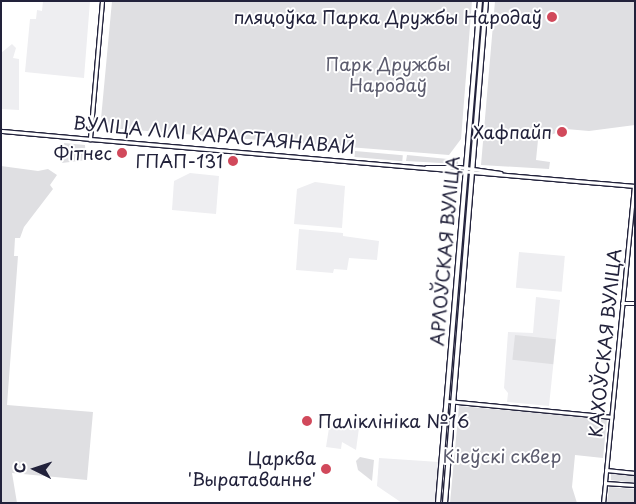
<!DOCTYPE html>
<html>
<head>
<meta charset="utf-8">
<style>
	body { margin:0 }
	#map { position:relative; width:636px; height:504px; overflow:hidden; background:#fff; font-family:"Playpen Sans",sans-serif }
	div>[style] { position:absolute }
	.built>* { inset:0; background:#eeeef1; transform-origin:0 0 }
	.green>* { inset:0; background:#dfdfe2; transform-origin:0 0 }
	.roads { filter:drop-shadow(1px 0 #22223b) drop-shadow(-1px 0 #22223b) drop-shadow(0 1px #22223b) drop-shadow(0 -1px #22223b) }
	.tertiary>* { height:3px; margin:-1.5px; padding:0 1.5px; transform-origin:1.5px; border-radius:1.5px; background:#fff }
	.secondary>* { height:3px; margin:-1.5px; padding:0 1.5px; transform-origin:1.5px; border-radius:1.5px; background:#fff }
	.primary>* { height:4px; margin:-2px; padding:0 2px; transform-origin:2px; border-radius:2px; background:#fff }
	.dots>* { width:14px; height:14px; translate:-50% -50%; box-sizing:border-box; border:2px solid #fff; border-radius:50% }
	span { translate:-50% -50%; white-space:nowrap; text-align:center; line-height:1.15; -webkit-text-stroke:4px #fff; paint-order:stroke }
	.poi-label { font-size:18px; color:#22223b }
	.right { translate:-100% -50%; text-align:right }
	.left { translate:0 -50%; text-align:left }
	.park-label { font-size:18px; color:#5b5b6d }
	.street-label { font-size:18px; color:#22223b }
	.frame { position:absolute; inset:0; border:2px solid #22223b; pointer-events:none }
	.north { position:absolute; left:10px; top:444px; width:50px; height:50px; -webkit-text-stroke:4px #fff; paint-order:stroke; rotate:274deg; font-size:14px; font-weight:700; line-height:20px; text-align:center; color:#22223b }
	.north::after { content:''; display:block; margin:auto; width:18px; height:22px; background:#22223b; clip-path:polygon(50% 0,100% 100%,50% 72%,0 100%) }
</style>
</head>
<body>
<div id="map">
	<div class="built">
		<div style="clip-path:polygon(43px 1px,90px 1px,84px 78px,25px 72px,30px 19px,36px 19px,37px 10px,42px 11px)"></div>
		<div style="clip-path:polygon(12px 44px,16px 48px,13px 58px,19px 59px,19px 110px,1px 109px,1px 53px)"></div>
		<div style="clip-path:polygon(190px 173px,219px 176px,216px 214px,172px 210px,174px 181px)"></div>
		<div style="clip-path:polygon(315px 182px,345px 186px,342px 228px,294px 224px,297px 189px)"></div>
		<div style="clip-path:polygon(299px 229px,343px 233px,343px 236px,379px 241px,377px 260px,349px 258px,347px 270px,334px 269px,333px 273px,296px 270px)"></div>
		<div style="left:519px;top:252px;width:46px;height:36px;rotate:5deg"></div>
		<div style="clip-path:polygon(536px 297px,560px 300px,549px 406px,507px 402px,508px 393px,504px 388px,508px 332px,533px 333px)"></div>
		<div style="clip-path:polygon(329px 428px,359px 428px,356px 450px,342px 442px,341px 449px,326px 447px)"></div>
		<div style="clip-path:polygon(379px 458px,439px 462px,435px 503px,402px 503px,377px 486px)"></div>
	</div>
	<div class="green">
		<div style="clip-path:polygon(112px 1px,472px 1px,461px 139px,449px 155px,110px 128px,101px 119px)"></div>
		<div style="clip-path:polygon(495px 1px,635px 1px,635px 125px,589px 131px,566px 129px,538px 140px,536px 160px,550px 162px,549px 169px,481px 165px)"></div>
		<div style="clip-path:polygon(64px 143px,85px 145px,86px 160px,62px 163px,67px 153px)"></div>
		<div style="left:355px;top:151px;width:48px;height:6px;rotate:5deg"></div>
		<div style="clip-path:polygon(407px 155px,458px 160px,458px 164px,406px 161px)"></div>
		<div style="clip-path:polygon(1px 166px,38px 171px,48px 169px,57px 175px,50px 185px,53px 189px,24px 227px,20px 238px,15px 238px,14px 256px,18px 256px,7px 405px,93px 412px,87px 480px,12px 473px,17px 503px,1px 503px)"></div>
		<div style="left:515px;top:335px;width:41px;height:25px;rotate:6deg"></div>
		<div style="clip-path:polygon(459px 406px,607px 419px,603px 458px,575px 455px,572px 487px,577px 503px,450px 503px)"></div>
		<div style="clip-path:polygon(360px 457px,374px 460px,372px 481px,358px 470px,356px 461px)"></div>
		<div style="clip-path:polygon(611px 473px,635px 475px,635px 483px,611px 480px)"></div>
		<div style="clip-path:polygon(609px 487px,635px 489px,635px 503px,607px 503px)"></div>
	</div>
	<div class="roads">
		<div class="tertiary">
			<div style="left:1px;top:131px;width:89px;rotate:5.1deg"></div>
			<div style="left:622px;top:303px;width:13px"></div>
			<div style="left:446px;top:401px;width:166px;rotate:5.5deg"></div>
			<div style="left:603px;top:503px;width:20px;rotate:-84deg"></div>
		</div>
		<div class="secondary">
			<div style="left:102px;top:1px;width:139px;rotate:95deg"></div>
			<div style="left:90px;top:139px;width:547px;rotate:4.93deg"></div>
			<div style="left:426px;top:167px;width:33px"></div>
			<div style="left:459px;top:167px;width:42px;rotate:8.1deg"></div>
			<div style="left:634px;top:186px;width:298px;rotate:95.6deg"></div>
			<div style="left:605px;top:483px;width:30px;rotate:4deg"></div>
			<div style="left:606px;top:470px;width:29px;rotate:6deg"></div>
		</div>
		<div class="primary">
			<div style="left:438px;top:503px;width:504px;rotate:-85.22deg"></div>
			<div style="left:445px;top:503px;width:504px;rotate:-85.33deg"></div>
		</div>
	</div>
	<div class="dots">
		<div style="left:552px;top:17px;background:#d1495b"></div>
		<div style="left:562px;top:132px;background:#d1495b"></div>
		<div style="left:122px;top:153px;background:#d1495b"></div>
		<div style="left:233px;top:161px;background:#d1495b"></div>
		<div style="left:307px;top:421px;background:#d1495b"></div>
		<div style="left:326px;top:469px;background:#d1495b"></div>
	</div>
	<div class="poi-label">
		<span class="right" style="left:542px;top:17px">пляцоўка Парка Дружбы Народаў</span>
		<span class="right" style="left:552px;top:132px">Хафпайп</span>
		<span class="right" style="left:112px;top:153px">Фітнес</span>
		<span class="right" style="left:223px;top:161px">ГПАП-131</span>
		<span class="left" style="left:318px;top:421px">Паліклініка №16</span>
		<span class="right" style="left:316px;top:469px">Царква<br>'Выратаванне'</span>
	</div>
	<div class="park-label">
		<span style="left:388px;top:75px">Парк Дружбы<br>Народаў</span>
		<span style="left:502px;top:456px">Кіеўскі сквер</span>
	</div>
	<div class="street-label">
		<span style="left:214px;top:135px;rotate:5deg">ВУЛІЦА ЛІЛІ КАРАСТАЯНАВАЙ</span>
		<span style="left:445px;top:251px;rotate:-85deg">АРЛОЎСКАЯ ВУЛІЦА</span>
		<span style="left:605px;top:343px;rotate:-84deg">КАХОЎСКАЯ ВУЛІЦА</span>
	</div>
	<div class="frame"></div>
	<div class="north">С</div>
</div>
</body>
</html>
